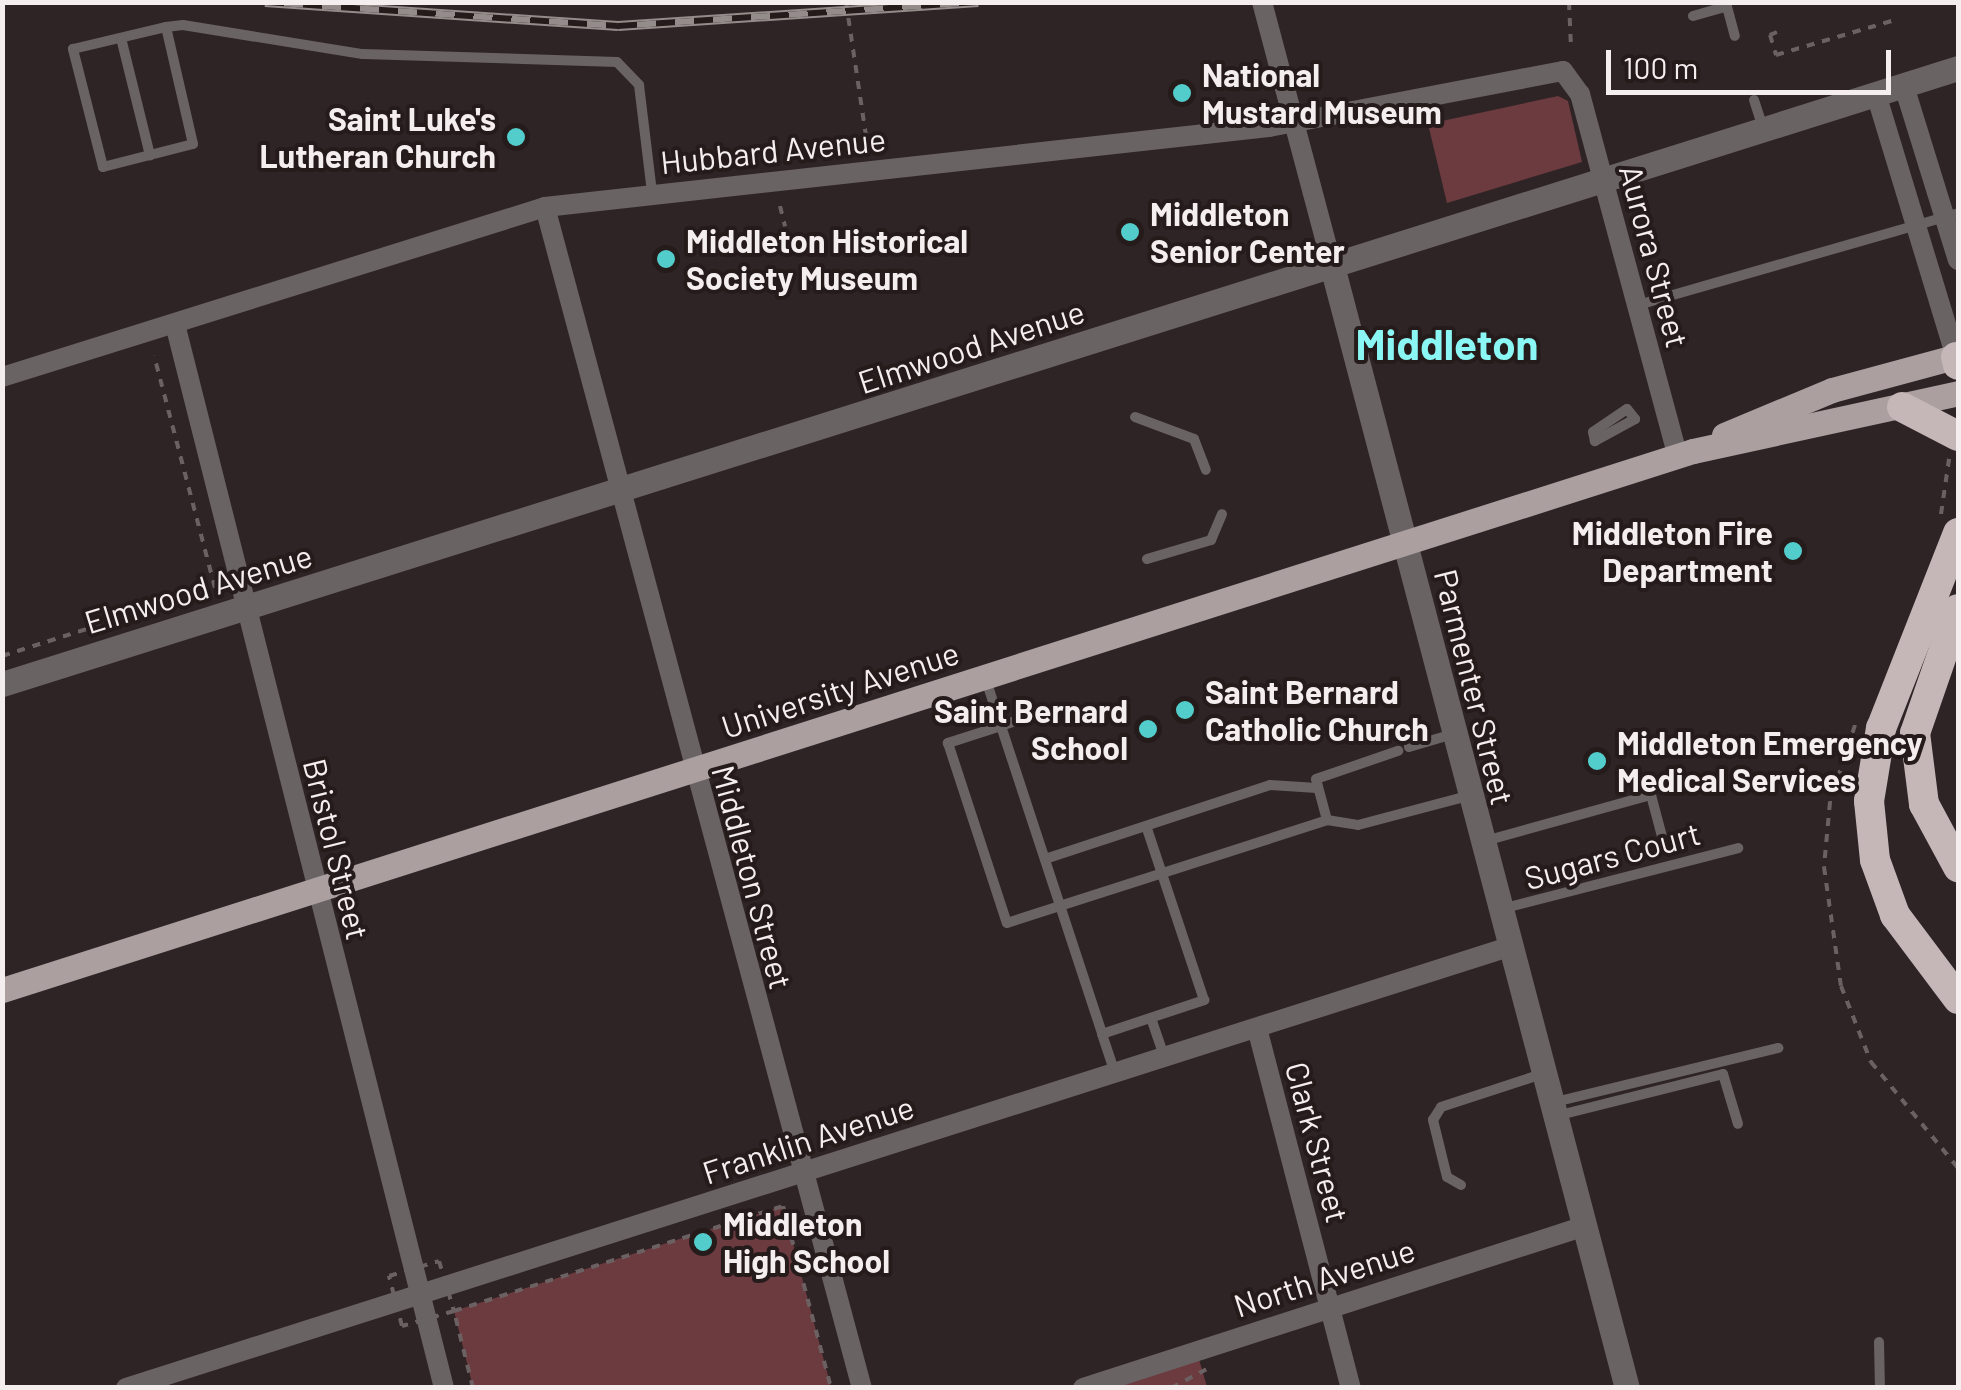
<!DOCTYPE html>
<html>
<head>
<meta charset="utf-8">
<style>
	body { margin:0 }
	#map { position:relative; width:1961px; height:1390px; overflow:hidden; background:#2f2425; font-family:Barlow,sans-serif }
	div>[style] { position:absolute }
	.green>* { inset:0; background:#6c3b40 }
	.path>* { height:4px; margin-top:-2px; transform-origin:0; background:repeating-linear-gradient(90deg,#6b6162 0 8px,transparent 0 16px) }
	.service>* { height:10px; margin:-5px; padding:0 5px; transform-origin:5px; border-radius:5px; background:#696364 }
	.minor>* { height:20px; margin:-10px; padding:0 10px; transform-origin:10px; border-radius:10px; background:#696364 }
	.tertiary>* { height:25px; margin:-12.5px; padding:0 12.5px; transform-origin:12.5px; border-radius:12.5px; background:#696364 }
	.primary>* { height:25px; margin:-12.5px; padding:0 12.5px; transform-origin:12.5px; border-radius:12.5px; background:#ab9fa0 }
	.motorway>* { height:30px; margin:-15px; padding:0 15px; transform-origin:15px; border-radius:15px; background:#c5b7b8 }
	.rail>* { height:10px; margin-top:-5px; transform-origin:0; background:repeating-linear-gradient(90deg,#251b1b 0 19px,#948b8b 0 38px); box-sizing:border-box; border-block:2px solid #948b8b }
	.dots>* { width:28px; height:28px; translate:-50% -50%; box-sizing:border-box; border:5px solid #251b1b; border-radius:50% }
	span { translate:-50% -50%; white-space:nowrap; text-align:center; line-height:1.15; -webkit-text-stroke:8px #251b1b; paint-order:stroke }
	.poi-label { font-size:32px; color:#f5eeee; font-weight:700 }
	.left { translate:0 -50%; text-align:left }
	.right { translate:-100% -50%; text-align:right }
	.street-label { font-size:32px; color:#f5eeee }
	.district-label { font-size:42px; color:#8bf7f4; font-weight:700 }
	.frame { position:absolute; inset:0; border:5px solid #f5eeee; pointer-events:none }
	.scale { position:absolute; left:1606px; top:50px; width:285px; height:45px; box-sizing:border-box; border:5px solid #f5eeee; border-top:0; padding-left:12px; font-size:30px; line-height:35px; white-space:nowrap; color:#f5eeee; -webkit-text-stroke:8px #251b1b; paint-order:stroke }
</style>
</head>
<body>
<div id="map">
	<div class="green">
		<div style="clip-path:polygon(1558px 96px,1568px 101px,1582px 162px,1447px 203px,1428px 124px)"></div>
		<div style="clip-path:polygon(783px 1206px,831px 1387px,473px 1387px,454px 1311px)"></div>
		<div style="clip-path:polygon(1196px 1349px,1207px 1387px,1083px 1388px)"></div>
	</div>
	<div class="path">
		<div style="left:846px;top:2px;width:143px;rotate:81.5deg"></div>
		<div style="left:1569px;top:2px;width:46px;rotate:87.5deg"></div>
		<div style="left:1777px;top:32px;width:8px;rotate:157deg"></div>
		<div style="left:1770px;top:35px;width:21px;rotate:73deg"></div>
		<div style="left:1776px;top:55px;width:124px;rotate:-16.4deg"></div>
		<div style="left:780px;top:206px;width:21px;rotate:76deg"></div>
		<div style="left:1941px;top:514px;width:56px;rotate:-81.7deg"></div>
		<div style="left:2px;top:656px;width:224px;rotate:-17.7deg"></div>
		<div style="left:215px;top:588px;width:240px;rotate:-104.7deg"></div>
		<div style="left:1855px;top:725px;width:81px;rotate:108deg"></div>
		<div style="left:1830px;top:802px;width:65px;rotate:95.3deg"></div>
		<div style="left:1824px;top:867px;width:120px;rotate:81.9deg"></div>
		<div style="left:1841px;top:986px;width:82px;rotate:68.5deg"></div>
		<div style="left:1871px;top:1062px;width:137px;rotate:50.6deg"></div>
		<div style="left:439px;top:1261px;width:52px;rotate:73.3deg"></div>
		<div style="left:454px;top:1311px;width:54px;rotate:163.9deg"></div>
		<div style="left:402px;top:1326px;width:52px;rotate:-104.6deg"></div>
		<div style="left:389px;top:1276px;width:52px;rotate:-16.7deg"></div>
		<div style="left:473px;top:1388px;width:79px;rotate:-103.9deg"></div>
		<div style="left:454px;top:1311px;width:345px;rotate:-17.7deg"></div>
		<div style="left:783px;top:1206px;width:188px;rotate:75.2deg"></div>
		<div style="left:1171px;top:1388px;width:40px;rotate:-28deg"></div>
	</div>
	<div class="service">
		<div style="left:1726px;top:3px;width:34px;rotate:75deg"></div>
		<div style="left:1693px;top:16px;width:35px;rotate:-16deg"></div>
		<div style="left:166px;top:27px;width:120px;rotate:77deg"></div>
		<div style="left:193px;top:144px;width:93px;rotate:165.7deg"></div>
		<div style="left:103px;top:167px;width:122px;rotate:-104.3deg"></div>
		<div style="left:73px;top:49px;width:96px;rotate:-13.3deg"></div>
		<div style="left:166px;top:27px;width:17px;rotate:-7deg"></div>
		<div style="left:183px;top:25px;width:182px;rotate:9.2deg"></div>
		<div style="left:363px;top:54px;width:254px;rotate:1.8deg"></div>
		<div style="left:617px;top:62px;width:32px;rotate:46deg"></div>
		<div style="left:639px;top:85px;width:109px;rotate:83.1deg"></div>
		<div style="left:121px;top:38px;width:121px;rotate:76.1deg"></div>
		<div style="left:1754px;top:100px;width:29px;rotate:72deg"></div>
		<div style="left:1638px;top:305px;width:333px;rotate:-16deg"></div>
		<div style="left:1627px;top:409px;width:13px;rotate:51deg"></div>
		<div style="left:1635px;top:419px;width:46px;rotate:151.2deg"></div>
		<div style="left:1595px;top:441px;width:9px;rotate:-103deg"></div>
		<div style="left:1593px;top:432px;width:41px;rotate:-34.1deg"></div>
		<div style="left:1135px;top:417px;width:63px;rotate:20.4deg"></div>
		<div style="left:1194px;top:439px;width:33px;rotate:69deg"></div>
		<div style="left:1147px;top:559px;width:67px;rotate:-16.5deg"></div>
		<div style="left:1211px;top:540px;width:28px;rotate:-67deg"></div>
		<div style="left:985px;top:677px;width:52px;rotate:71.9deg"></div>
		<div style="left:1001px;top:726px;width:56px;rotate:162.2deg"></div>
		<div style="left:948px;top:743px;width:189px;rotate:71.9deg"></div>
		<div style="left:1007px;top:923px;width:336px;rotate:-17.8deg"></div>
		<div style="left:1327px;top:820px;width:31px;rotate:9deg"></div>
		<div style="left:1358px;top:825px;width:114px;rotate:-14.8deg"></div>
		<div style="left:1049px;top:710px;width:51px;rotate:161.6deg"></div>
		<div style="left:1001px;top:726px;width:324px;rotate:71.8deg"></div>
		<div style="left:1102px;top:1034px;width:108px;rotate:-18.4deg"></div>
		<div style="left:1204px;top:1000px;width:183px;rotate:-108.4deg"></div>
		<div style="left:1409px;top:747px;width:46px;rotate:-16.5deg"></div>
		<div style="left:1327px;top:820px;width:42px;rotate:-105deg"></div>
		<div style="left:1316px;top:779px;width:87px;rotate:-18.9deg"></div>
		<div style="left:1485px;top:841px;width:172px;rotate:-15.5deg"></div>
		<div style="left:1651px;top:795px;width:47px;rotate:75.1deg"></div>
		<div style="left:1045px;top:859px;width:237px;rotate:-18.2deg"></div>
		<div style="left:1270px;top:785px;width:47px;rotate:3.7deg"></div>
		<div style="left:1501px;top:909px;width:245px;rotate:-14.4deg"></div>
		<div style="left:1151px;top:1018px;width:40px;rotate:71.1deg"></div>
		<div style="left:1102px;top:1034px;width:41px;rotate:71.6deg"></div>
		<div style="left:1551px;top:1103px;width:234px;rotate:-13.6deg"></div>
		<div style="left:1556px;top:1116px;width:172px;rotate:-14.1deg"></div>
		<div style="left:1723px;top:1074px;width:52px;rotate:73.3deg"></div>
		<div style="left:1461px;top:1185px;width:16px;rotate:-150deg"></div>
		<div style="left:1447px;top:1177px;width:59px;rotate:-103.8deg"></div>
		<div style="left:1433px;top:1120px;width:15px;rotate:-58deg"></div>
		<div style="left:1441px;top:1107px;width:106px;rotate:-18.1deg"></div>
		<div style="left:1879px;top:1342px;width:46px;rotate:88.8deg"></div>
	</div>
	<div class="minor">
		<div style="left:1262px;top:2px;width:273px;rotate:75.1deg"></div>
		<div style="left:1904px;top:86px;width:182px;rotate:72.8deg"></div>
		<div style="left:1876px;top:94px;width:275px;rotate:73.1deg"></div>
		<div style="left:545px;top:207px;width:1223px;rotate:74.98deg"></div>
		<div style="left:175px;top:324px;width:1097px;rotate:75.81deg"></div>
		<div style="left:2px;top:377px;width:569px;rotate:-17.38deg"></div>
		<div style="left:545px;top:207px;width:728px;rotate:-6.31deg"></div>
		<div style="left:1269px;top:127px;width:299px;rotate:-10.8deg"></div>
		<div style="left:1563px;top:71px;width:29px;rotate:54deg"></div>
		<div style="left:1580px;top:94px;width:375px;rotate:74.9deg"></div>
		<div style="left:1257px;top:1028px;width:372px;rotate:75.4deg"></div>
		<div style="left:126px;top:1388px;width:1452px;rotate:-17.69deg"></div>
		<div style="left:1083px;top:1388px;width:527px;rotate:-17.89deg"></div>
	</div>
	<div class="tertiary">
		<div style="left:1332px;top:266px;width:1160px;rotate:75.27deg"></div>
		<div style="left:2px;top:684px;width:2051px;rotate:-17.48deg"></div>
	</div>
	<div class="primary">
		<div style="left:1724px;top:435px;width:117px;rotate:-22.6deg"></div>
		<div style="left:1832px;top:390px;width:131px;rotate:-15.1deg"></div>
		<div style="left:2px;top:990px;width:1775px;rotate:-17.68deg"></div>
		<div style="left:1693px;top:451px;width:271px;rotate:-12.3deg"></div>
	</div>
	<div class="motorway">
		<div style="left:1956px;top:357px;width:8px;rotate:76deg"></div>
		<div style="left:1902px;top:407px;width:63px;rotate:27.4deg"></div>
		<div style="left:1958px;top:533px;width:210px;rotate:111.5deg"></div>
		<div style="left:1881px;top:728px;width:74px;rotate:99.3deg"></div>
		<div style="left:1869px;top:801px;width:59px;rotate:84.2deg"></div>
		<div style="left:1875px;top:860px;width:59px;rotate:70deg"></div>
		<div style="left:1895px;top:915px;width:105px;rotate:53.1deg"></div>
		<div style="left:1958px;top:609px;width:131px;rotate:109.1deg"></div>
		<div style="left:1915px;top:733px;width:72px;rotate:82.8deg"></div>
		<div style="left:1924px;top:804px;width:72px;rotate:61.6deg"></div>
	</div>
	<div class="rail">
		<div style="left:265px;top:2px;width:354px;rotate:3.9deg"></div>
		<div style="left:618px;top:26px;width:361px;rotate:-3.8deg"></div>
	</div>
	<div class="dots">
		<div style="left:1182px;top:93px;background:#53cdcb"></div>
		<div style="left:516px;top:137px;background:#53cdcb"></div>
		<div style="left:1130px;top:232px;background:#53cdcb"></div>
		<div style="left:666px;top:259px;background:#53cdcb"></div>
		<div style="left:1793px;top:551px;background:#53cdcb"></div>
		<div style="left:1185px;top:710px;background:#53cdcb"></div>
		<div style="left:1148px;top:729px;background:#53cdcb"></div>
		<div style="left:1597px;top:761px;background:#53cdcb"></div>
		<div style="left:703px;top:1242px;background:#53cdcb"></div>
	</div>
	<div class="poi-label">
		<span class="left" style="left:1202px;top:93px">National<br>Mustard Museum</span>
		<span class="right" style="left:496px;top:137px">Saint Luke's<br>Lutheran Church</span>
		<span class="left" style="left:1150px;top:232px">Middleton<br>Senior Center</span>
		<span class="left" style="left:686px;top:259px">Middleton Historical<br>Society Museum</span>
		<span class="right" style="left:1773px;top:551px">Middleton Fire<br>Department</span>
		<span class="left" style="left:1205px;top:710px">Saint Bernard<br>Catholic Church</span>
		<span class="right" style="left:1128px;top:729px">Saint Bernard<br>School</span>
		<span class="left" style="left:1617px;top:761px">Middleton Emergency<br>Medical Services</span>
		<span class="left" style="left:723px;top:1242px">Middleton<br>High School</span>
	</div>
	<div class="street-label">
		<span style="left:773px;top:150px;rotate:-6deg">Hubbard Avenue</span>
		<span style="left:1655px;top:256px;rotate:75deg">Aurora Street</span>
		<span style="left:971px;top:346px;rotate:-18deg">Elmwood Avenue</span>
		<span style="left:198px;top:588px;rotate:-17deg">Elmwood Avenue</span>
		<span style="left:1475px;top:687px;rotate:76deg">Parmenter Street</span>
		<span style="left:840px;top:689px;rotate:-18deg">University Avenue</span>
		<span style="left:337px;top:849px;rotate:76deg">Bristol Street</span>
		<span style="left:1612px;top:855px;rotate:-15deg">Sugars Court</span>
		<span style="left:753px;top:877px;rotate:75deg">Middleton Street</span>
		<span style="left:808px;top:1139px;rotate:-18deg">Franklin Avenue</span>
		<span style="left:1318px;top:1142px;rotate:75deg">Clark Street</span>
		<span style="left:1324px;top:1277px;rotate:-18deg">North Avenue</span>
	</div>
	<div class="district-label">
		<span style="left:1447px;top:343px">Middleton</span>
	</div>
	<div class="frame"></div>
	<div class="scale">100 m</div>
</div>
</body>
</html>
